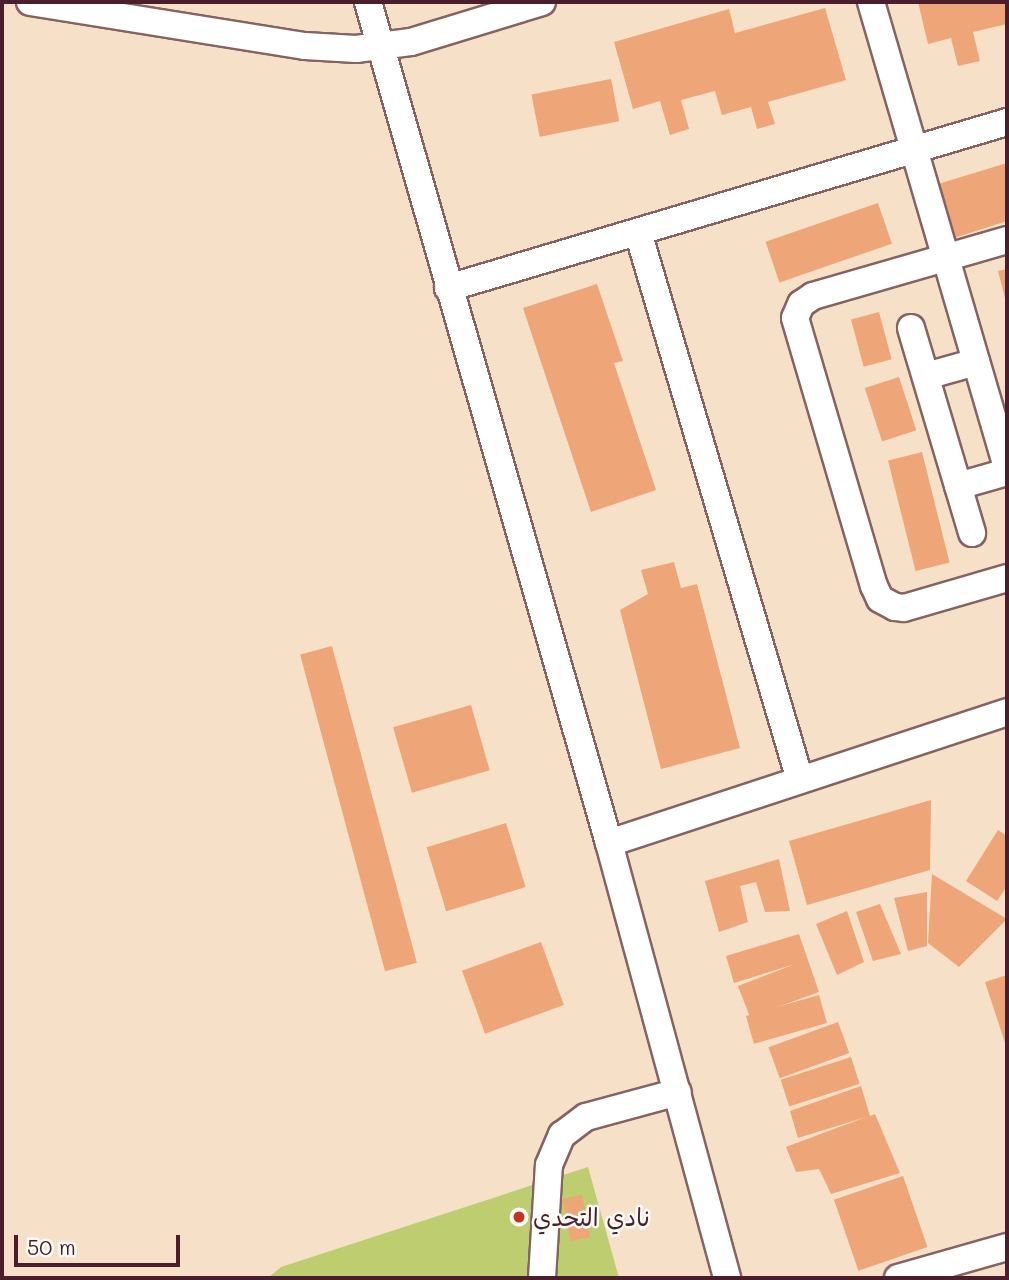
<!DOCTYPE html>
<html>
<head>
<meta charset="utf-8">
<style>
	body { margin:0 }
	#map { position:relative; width:1009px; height:1280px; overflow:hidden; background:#f6e0c7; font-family:Mali,"Playpen Sans Arabic",sans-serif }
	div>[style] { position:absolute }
	.green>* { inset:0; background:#becd6f }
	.building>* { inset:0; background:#eea578; transform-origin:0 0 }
	.roads { filter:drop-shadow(2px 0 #866362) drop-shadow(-2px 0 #866362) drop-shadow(0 2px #866362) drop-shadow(0 -2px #866362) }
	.minor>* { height:26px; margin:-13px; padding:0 13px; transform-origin:13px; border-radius:13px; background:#fff }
	.dots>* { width:19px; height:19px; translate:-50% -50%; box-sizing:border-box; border:4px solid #fdfcf7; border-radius:50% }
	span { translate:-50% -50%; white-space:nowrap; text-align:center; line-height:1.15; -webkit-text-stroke:5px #fdfcf7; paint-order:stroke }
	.poi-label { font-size:24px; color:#4a1f2b }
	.left { translate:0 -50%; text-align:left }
	.frame { position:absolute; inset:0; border:4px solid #4a1f2b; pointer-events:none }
	.scale { position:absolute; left:14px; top:1235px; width:166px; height:32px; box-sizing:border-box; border:4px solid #4a1f2b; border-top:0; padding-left:9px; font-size:21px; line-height:24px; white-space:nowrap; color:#4a1f2b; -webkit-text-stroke:5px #fdfcf7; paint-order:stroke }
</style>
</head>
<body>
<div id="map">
	<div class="green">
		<div style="clip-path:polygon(588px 1167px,619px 1278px,268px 1278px,281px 1267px)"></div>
	</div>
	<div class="building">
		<div style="clip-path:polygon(918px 2px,1007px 2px,1007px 24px,973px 32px,980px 61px,958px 66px,951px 38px,928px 44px)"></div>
		<div style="clip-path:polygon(825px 8px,846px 80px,768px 102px,775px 124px,757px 129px,751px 107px,722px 115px,715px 91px,681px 100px,689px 129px,670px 135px,660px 101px,633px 109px,614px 42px,729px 9px,735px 33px)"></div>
		<div style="left:611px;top:79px;width:43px;height:81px;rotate:79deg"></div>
		<div style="clip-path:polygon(1007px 163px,1007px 221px,954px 238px,938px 184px)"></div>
		<div style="left:878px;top:203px;width:43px;height:119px;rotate:71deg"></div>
		<div style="clip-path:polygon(1007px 269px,1007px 302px,1006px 302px,998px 271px)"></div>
		<div style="clip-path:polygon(597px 284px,623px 361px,614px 363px,656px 490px,591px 512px,523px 308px)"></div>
		<div style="left:879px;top:312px;width:49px;height:29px;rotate:75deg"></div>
		<div style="left:899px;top:377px;width:56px;height:36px;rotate:72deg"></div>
		<div style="left:922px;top:452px;width:114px;height:35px;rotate:76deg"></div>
		<div style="clip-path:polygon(674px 562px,681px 588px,697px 584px,740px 748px,661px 769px,620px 610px,648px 594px,641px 570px)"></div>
		<div style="left:332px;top:646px;width:328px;height:33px;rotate:75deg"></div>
		<div style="left:471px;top:705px;width:68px;height:81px;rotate:74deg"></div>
		<div style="clip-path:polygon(931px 800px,930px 870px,807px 905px,789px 841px)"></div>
		<div style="left:506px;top:823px;width:67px;height:83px;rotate:73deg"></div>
		<div style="clip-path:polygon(998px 830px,1007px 836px,1007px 886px,997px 901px,966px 881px)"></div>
		<div style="clip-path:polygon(779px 859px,790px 911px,765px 912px,756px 882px,740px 886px,748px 922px,719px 932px,705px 881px)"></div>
		<div style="clip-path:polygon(932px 874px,1007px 919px,959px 967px,928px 943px)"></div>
		<div style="clip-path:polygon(927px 892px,927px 946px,908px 951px,894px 898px)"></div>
		<div style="clip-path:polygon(880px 904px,901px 954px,873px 961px,856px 912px)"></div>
		<div style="clip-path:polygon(847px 911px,864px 962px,837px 975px,816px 924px)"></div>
		<div style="clip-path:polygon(799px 934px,819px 992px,750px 1017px,738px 986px,795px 964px,734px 983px,726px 956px)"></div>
		<div style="left:541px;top:942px;width:67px;height:84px;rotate:70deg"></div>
		<div style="clip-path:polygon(1007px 975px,1007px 1049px,985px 982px)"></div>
		<div style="left:819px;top:995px;width:29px;height:76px;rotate:74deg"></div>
		<div style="left:838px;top:1022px;width:33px;height:74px;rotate:70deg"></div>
		<div style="left:851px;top:1057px;width:28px;height:74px;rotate:72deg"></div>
		<div style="clip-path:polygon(861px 1086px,870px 1116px,875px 1114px,900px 1173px,831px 1194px,819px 1169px,796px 1172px,786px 1147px,866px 1117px,798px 1138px,790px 1111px)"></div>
		<div style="left:903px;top:1176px;width:75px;height:73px;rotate:71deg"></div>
		<div style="left:582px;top:1195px;width:43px;height:20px;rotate:79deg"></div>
	</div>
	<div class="roads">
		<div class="minor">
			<div style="left:30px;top:2px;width:278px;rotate:9.1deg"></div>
			<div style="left:305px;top:46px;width:51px;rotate:3.4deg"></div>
			<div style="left:356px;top:49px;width:55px;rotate:-7.3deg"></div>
			<div style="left:411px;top:42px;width:137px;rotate:-17deg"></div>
			<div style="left:368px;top:2px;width:875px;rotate:74.01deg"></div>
			<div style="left:609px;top:843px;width:451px;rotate:74.8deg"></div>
			<div style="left:871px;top:2px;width:484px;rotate:73.7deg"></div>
			<div style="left:638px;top:232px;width:571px;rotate:73.53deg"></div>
			<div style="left:1007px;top:240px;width:202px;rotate:163.9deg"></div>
			<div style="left:813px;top:296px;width:14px;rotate:146deg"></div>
			<div style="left:801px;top:304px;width:15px;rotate:113deg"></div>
			<div style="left:795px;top:318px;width:279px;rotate:73.6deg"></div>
			<div style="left:874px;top:586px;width:14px;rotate:65deg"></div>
			<div style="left:880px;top:599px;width:17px;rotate:28deg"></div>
			<div style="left:895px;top:607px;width:9px;rotate:6deg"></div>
			<div style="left:904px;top:608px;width:107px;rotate:-16.2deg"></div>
			<div style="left:448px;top:288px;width:583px;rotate:-16.54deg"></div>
			<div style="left:911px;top:328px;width:214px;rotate:73.4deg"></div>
			<div style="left:926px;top:376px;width:52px;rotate:-15.6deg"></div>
			<div style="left:958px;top:486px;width:51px;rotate:-15.9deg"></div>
			<div style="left:609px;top:843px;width:419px;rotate:-18.2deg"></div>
			<div style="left:542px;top:1278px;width:113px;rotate:-86.5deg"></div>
			<div style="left:549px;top:1165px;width:33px;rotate:-67deg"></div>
			<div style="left:562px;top:1135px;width:30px;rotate:-37deg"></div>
			<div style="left:586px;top:1117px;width:95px;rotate:-15.2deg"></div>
			<div style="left:898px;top:1278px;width:113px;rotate:-15.9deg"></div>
		</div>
	</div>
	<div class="dots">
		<div style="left:519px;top:1217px;background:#c8321e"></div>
	</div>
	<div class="poi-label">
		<span class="left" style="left:533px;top:1217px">نادي التحدي</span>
	</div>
	<div class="frame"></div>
	<div class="scale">50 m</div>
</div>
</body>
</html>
